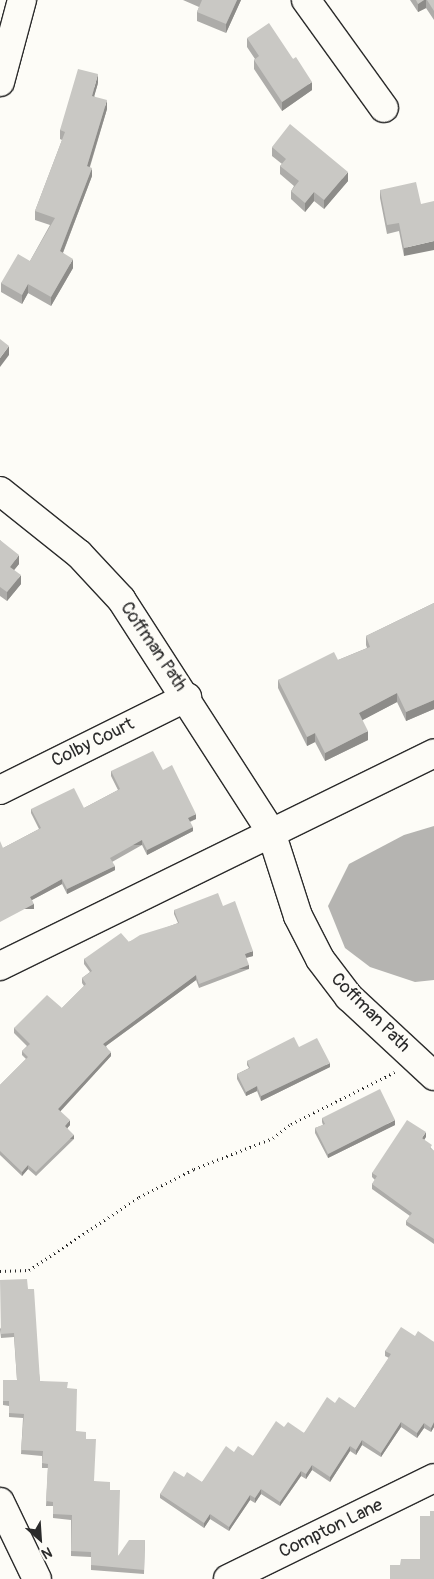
<!DOCTYPE html>
<html>
<head>
<meta charset="utf-8">
<style>
	body { margin:0 }
	#map { position:relative; width:434px; height:1579px; overflow:hidden; background:#fdfcf7; font-family:Pangolin,sans-serif }
	div>[style] { position:absolute }
	.water>* { inset:0; background:#b5b4b1 }
	.path>* { height:3px; margin-top:-1.5px; transform-origin:0; background:repeating-linear-gradient(90deg,#2b2b2b 0 1px,transparent 0 5px) }
	.roads { filter:drop-shadow(1px 0 #2b2b2b) drop-shadow(-1px 0 #2b2b2b) drop-shadow(0 1px #2b2b2b) drop-shadow(0 -1px #2b2b2b) }
	.minor>* { height:28px; margin:-14px; padding:0 14px; transform-origin:14px; border-radius:14px; background:#fdfcf7 }
	.wall>* { inset:0; background:#adaca9 }
	.shaded-wall>* { inset:0; background:#8d8c89; transform-origin:0 0 }
	.building>* { inset:0; background:#c9c8c4 }
	span { translate:-50% -50%; white-space:nowrap; text-align:center; line-height:1.15; -webkit-text-stroke:5px #fdfcf7; paint-order:stroke }
	.street-label { font-size:18px; color:#2b2b2b }
	.north { position:absolute; left:15px; top:1514px; width:50px; height:50px; -webkit-text-stroke:4px #fdfcf7; paint-order:stroke; rotate:154deg; font-size:14px; font-weight:700; line-height:20px; text-align:center; color:#2b2b2b }
	.north::after { content:''; display:block; margin:auto; width:18px; height:22px; background:#2b2b2b; clip-path:polygon(50% 0,100% 100%,50% 72%,0 100%) }
</style>
</head>
<body>
<div id="map">
	<div class="water">
		<div style="clip-path:polygon(434px 826px,434px 980px,415px 982px,370px 967px,345px 948px,328px 906px,349px 864px,404px 835px)"></div>
	</div>
	<div class="path">
		<div style="left:0;top:1271px;width:29px;rotate:-2deg"></div>
		<div style="left:29px;top:1270px;width:132px;rotate:-33.6deg"></div>
		<div style="left:139px;top:1197px;width:62px;rotate:-27deg"></div>
		<div style="left:194px;top:1169px;width:85px;rotate:-21.4deg"></div>
		<div style="left:273px;top:1138px;width:23px;rotate:-38deg"></div>
		<div style="left:291px;top:1124px;width:116px;rotate:-26.6deg"></div>
	</div>
	<div class="roads">
		<div class="minor">
			<div style="left:306px;top:0;width:133px;rotate:54.2deg"></div>
			<div style="left:0;top:82px;width:85px;rotate:-75deg"></div>
			<div style="left:0;top:491px;width:101px;rotate:38.6deg"></div>
			<div style="left:79px;top:554px;width:62px;rotate:47deg"></div>
			<div style="left:121px;top:599px;width:277px;rotate:57.2deg"></div>
			<div style="left:271px;top:832px;width:88px;rotate:72.2deg"></div>
			<div style="left:298px;top:916px;width:48px;rotate:62.9deg"></div>
			<div style="left:320px;top:959px;width:48px;rotate:52.7deg"></div>
			<div style="left:349px;top:997px;width:116px;rotate:42.9deg"></div>
			<div style="left:0;top:790px;width:209px;rotate:-26.4deg"></div>
			<div style="left:0;top:966px;width:483px;rotate:-26.1deg"></div>
			<div style="left:0;top:1502px;width:85px;rotate:64.3deg"></div>
			<div style="left:228px;top:1579px;width:229px;rotate:-26.1deg"></div>
		</div>
	</div>
	<div class="wall">
		<div style="clip-path:polygon(183px 0,241px 0,226px 33px,197px 21px,197px 12px,199px 7px)"></div>
		<div style="clip-path:polygon(410px 0,434px 0,434px 20px,426px 8px,418px 12px)"></div>
		<div style="clip-path:polygon(247px 38px,293px 59px,312px 90px,282px 111px,254px 69px,254px 60px,255px 59px,247px 47px)"></div>
		<div style="clip-path:polygon(98px 83px,94px 96px,107px 109px,90px 167px,92px 176px,63px 253px,73px 268px,51px 306px,28px 293px,22px 304px,1px 292px,1px 283px,30px 261px,50px 225px,35px 220px,35px 211px,62px 140px,60px 139px,60px 130px)"></div>
		<div style="clip-path:polygon(272px 147px,348px 181px,324px 209px,314px 201px,305px 212px,291px 199px,291px 191px,294px 186px,280px 174px,280px 166px,282px 164px,272px 156px)"></div>
		<div style="clip-path:polygon(380px 190px,421px 204px,404px 256px,399px 231px,387px 234px,380px 198px)"></div>
		<div style="clip-path:polygon(0 540px,19px 564px,14px 570px,21px 584px,7px 601px,0 596px)"></div>
		<div style="clip-path:polygon(434px 603px,434px 709px,406px 721px,397px 702px,362px 720px,368px 740px,325px 761px,315px 742px,307px 746px,278px 688px,278px 680px,338px 660px,367px 648px,366px 645px,366px 636px)"></div>
		<div style="clip-path:polygon(163px 770px,196px 819px,190px 822px,193px 831px,147px 855px,142px 845px,112px 862px,115px 870px,67px 894px,62px 884px,32px 900px,34px 909px,3px 848px,39px 829px,31px 813px,31px 809px,84px 808px,118px 790px,111px 776px,111px 771px)"></div>
		<div style="clip-path:polygon(223px 906px,253px 956px,246px 958px,249px 969px,199px 988px,196px 980px,106px 1046px,111px 1056px,60px 1111px,70px 1125px,67px 1128px,74px 1139px,36px 1176px,28px 1169px,22px 1176px,0 1155px,0 1085px,26px 1059px,22px 1055px,22px 1051px,27px 1046px,14px 1033px,14px 1028px,62px 1008px,84px 986px,82px 983px,82px 978px,90px 972px,84px 964px,84px 959px,178px 923px,174px 914px,174px 910px)"></div>
		<div style="clip-path:polygon(299px 1047px,330px 1067px,261px 1101px,257px 1091px,246px 1096px,237px 1079px,237px 1074px,249px 1068px,247px 1065px,247px 1061px)"></div>
		<div style="clip-path:polygon(322px 1118px,395px 1125px,328px 1158px,315px 1133px,315px 1128px,323px 1125px,322px 1122px)"></div>
		<div style="clip-path:polygon(426px 1137px,424px 1140px,432px 1149px,434px 1151px,434px 1244px,406px 1225px,406px 1221px,410px 1216px,372px 1189px,372px 1184px,375px 1180px,372px 1177px,372px 1173px)"></div>
		<div style="clip-path:polygon(28px 1289px,40px 1381px,67px 1388px,76px 1431px,86px 1439px,94px 1481px,110px 1490px,118px 1556px,145px 1540px,144px 1574px,91px 1570px,91px 1557px,71px 1556px,71px 1520px,53px 1518px,53px 1506px,46px 1506px,48px 1468px,42px 1468px,42px 1456px,21px 1454px,23px 1418px,9px 1417px,9px 1406px,3px 1405px,3px 1380px,17px 1380px,14px 1337px,1px 1338px,0 1329px)"></div>
		<div style="clip-path:polygon(415px 1336px,434px 1342px,434px 1427px,431px 1432px,424px 1428px,417px 1438px,401px 1427px,381px 1457px,362px 1445px,356px 1455px,350px 1451px,330px 1482px,312px 1470px,306px 1479px,301px 1476px,280px 1506px,261px 1494px,255px 1503px,250px 1500px,229px 1531px,210px 1519px,204px 1528px,160px 1498px,160px 1494px,184px 1477px,202px 1482px,234px 1452px,253px 1456px,284px 1427px,304px 1433px,335px 1403px,355px 1408px,389px 1358px,385px 1356px,385px 1351px)"></div>
	</div>
	<div class="shaded-wall">
		<div style="clip-path:polygon(237px 0,241px 0,226px 33px,226px 24px)"></div>
		<div style="clip-path:polygon(424px 0,426px 0,426px 8px,418px 12px,418px 4px)"></div>
		<div style="clip-path:polygon(98px 74px,98px 83px,92px 104px,92px 96px)"></div>
		<div style="clip-path:polygon(312px 82px,312px 90px,282px 111px,282px 102px)"></div>
		<div style="clip-path:polygon(107px 100px,107px 109px,87px 175px,87px 166px)"></div>
		<div style="clip-path:polygon(92px 168px,92px 176px,60px 260px,60px 251px)"></div>
		<div style="clip-path:polygon(348px 172px,348px 181px,324px 209px,324px 200px)"></div>
		<div style="clip-path:polygon(314px 192px,314px 201px,305px 212px,305px 203px)"></div>
		<div style="clip-path:polygon(434px 241px,434px 250px,404px 256px,404px 248px)"></div>
		<div style="clip-path:polygon(73px 259px,73px 268px,51px 306px,51px 297px)"></div>
		<div style="clip-path:polygon(28px 284px,28px 293px,22px 304px,22px 295px)"></div>
		<div style="clip-path:polygon(9px 346px,9px 355px,0 367px,0 358px)"></div>
		<div style="clip-path:polygon(19px 555px,19px 564px,10px 575px,10px 567px)"></div>
		<div style="clip-path:polygon(21px 575px,21px 584px,7px 601px,7px 592px)"></div>
		<div style="clip-path:polygon(397px 693px,397px 702px,359px 722px,359px 713px)"></div>
		<div style="clip-path:polygon(434px 700px,434px 709px,406px 721px,406px 712px)"></div>
		<div style="clip-path:polygon(368px 731px,368px 740px,325px 761px,325px 753px)"></div>
		<div style="clip-path:polygon(315px 733px,315px 742px,307px 746px,307px 737px)"></div>
		<div style="clip-path:polygon(196px 814px,196px 819px,188px 822px,188px 818px)"></div>
		<div style="clip-path:polygon(193px 827px,193px 831px,147px 855px,147px 850px)"></div>
		<div style="left:142px;top:840px;width:5px;height:37px;rotate:90deg"></div>
		<div style="clip-path:polygon(115px 866px,115px 870px,67px 894px,67px 889px)"></div>
		<div style="clip-path:polygon(62px 879px,62px 884px,30px 901px,30px 897px)"></div>
		<div style="left:34px;top:904px;width:5px;height:38px;rotate:90deg"></div>
		<div style="clip-path:polygon(253px 951px,253px 956px,245px 958px,245px 954px)"></div>
		<div style="left:249px;top:965px;width:4px;height:53px;rotate:90deg"></div>
		<div style="clip-path:polygon(196px 975px,196px 980px,103px 1048px,103px 1044px)"></div>
		<div style="clip-path:polygon(111px 1052px,111px 1056px,58px 1114px,58px 1109px)"></div>
		<div style="clip-path:polygon(330px 1063px,330px 1067px,261px 1101px,261px 1096px)"></div>
		<div style="clip-path:polygon(257px 1086px,257px 1091px,246px 1096px,246px 1092px)"></div>
		<div style="clip-path:polygon(70px 1120px,70px 1125px,65px 1131px,65px 1126px)"></div>
		<div style="clip-path:polygon(395px 1120px,395px 1125px,328px 1158px,328px 1154px)"></div>
		<div style="clip-path:polygon(426px 1132px,426px 1137px,422px 1143px,422px 1138px)"></div>
		<div style="left:74px;top:1135px;width:4px;height:53px;rotate:90deg"></div>
		<div style="clip-path:polygon(28px 1165px,28px 1169px,22px 1176px,22px 1172px)"></div>
		<div style="clip-path:polygon(401px 1422px,401px 1427px,381px 1457px,381px 1453px)"></div>
		<div style="clip-path:polygon(434px 1422px,434px 1427px,431px 1432px,431px 1428px)"></div>
		<div style="clip-path:polygon(424px 1423px,424px 1428px,417px 1438px,417px 1433px)"></div>
		<div style="clip-path:polygon(362px 1440px,362px 1445px,356px 1455px,356px 1450px)"></div>
		<div style="clip-path:polygon(350px 1446px,350px 1451px,330px 1482px,330px 1477px)"></div>
		<div style="clip-path:polygon(312px 1465px,312px 1470px,306px 1479px,306px 1474px)"></div>
		<div style="clip-path:polygon(301px 1471px,301px 1476px,280px 1506px,280px 1502px)"></div>
		<div style="clip-path:polygon(261px 1489px,261px 1494px,255px 1503px,255px 1498px)"></div>
		<div style="clip-path:polygon(250px 1495px,250px 1500px,229px 1531px,229px 1527px)"></div>
		<div style="clip-path:polygon(210px 1514px,210px 1519px,204px 1528px,204px 1523px)"></div>
	</div>
	<div class="building">
		<div style="clip-path:polygon(202px 0,237px 0,226px 24px,197px 12px)"></div>
		<div style="clip-path:polygon(416px 0,424px 0,418px 4px)"></div>
		<div style="clip-path:polygon(427px 0,434px 0,434px 11px)"></div>
		<div style="clip-path:polygon(269px 23px,293px 59px,296px 57px,312px 82px,282px 102px,254px 60px,259px 56px,247px 38px)"></div>
		<div style="clip-path:polygon(78px 69px,98px 74px,92px 96px,107px 100px,87px 166px,92px 168px,60px 251px,73px 259px,51px 297px,28px 284px,22px 295px,1px 283px,18px 254px,30px 261px,55px 218px,35px 211px,65px 132px,60px 130px)"></div>
		<div style="clip-path:polygon(290px 124px,348px 172px,324px 200px,314px 192px,305px 203px,291px 191px,299px 181px,280px 166px,286px 159px,272px 147px)"></div>
		<div style="clip-path:polygon(416px 182px,421px 204px,434px 201px,434px 241px,404px 248px,399px 223px,387px 225px,380px 190px)"></div>
		<div style="clip-path:polygon(0 339px,9px 346px,0 358px)"></div>
		<div style="clip-path:polygon(0 540px,19px 555px,10px 567px,21px 575px,7px 592px,0 587px)"></div>
		<div style="clip-path:polygon(434px 603px,434px 700px,406px 712px,397px 693px,359px 713px,368px 731px,325px 753px,315px 733px,307px 737px,278px 680px,334px 652px,338px 660px,370px 647px,366px 636px)"></div>
		<div style="clip-path:polygon(153px 751px,163px 770px,172px 765px,196px 814px,188px 818px,193px 827px,147px 850px,142px 840px,110px 858px,115px 866px,67px 889px,62px 879px,30px 897px,34px 904px,0 922px,0 841px,3px 848px,41px 828px,31px 809px,74px 788px,84px 808px,120px 789px,111px 771px)"></div>
		<div style="clip-path:polygon(218px 893px,223px 906px,235px 901px,253px 951px,245px 954px,249px 965px,199px 984px,196px 975px,103px 1044px,111px 1052px,58px 1109px,70px 1120px,65px 1126px,74px 1135px,36px 1172px,28px 1165px,22px 1172px,0 1151px,0 1085px,28px 1057px,22px 1051px,30px 1044px,14px 1028px,47px 995px,62px 1008px,86px 984px,82px 978px,92px 971px,84px 959px,121px 933px,129px 942px,140px 935px,179px 923px,174px 910px)"></div>
		<div style="clip-path:polygon(294px 1037px,299px 1047px,317px 1038px,330px 1063px,261px 1096px,257px 1086px,246px 1092px,237px 1074px,250px 1068px,247px 1061px)"></div>
		<div style="clip-path:polygon(380px 1089px,395px 1120px,328px 1154px,315px 1128px,325px 1124px,322px 1118px)"></div>
		<div style="clip-path:polygon(407px 1120px,426px 1132px,422px 1138px,432px 1145px,430px 1148px,434px 1151px,434px 1239px,406px 1221px,412px 1213px,372px 1184px,377px 1176px,372px 1173px)"></div>
		<div style="clip-path:polygon(27px 1279px,28px 1289px,34px 1289px,40px 1381px,68px 1382px,67px 1388px,77px 1389px,76px 1431px,86px 1432px,86px 1439px,96px 1439px,94px 1481px,110px 1482px,110px 1490px,120px 1490px,118px 1556px,129px 1540px,145px 1540px,144px 1570px,91px 1565px,91px 1552px,71px 1551px,72px 1515px,53px 1514px,53px 1502px,46px 1501px,48px 1464px,42px 1463px,43px 1451px,21px 1450px,24px 1414px,9px 1413px,9px 1401px,3px 1401px,3px 1380px,17px 1380px,14px 1333px,1px 1334px,0 1280px)"></div>
		<div style="clip-path:polygon(401px 1327px,415px 1336px,418px 1331px,434px 1342px,434px 1422px,431px 1428px,424px 1423px,417px 1433px,401px 1422px,381px 1453px,362px 1440px,356px 1450px,350px 1446px,330px 1477px,312px 1465px,306px 1474px,301px 1471px,280px 1502px,261px 1489px,255px 1498px,250px 1495px,229px 1527px,210px 1514px,204px 1523px,160px 1494px,174px 1471px,184px 1477px,187px 1472px,202px 1482px,226px 1446px,234px 1452px,238px 1446px,253px 1456px,276px 1421px,284px 1427px,288px 1422px,304px 1433px,327px 1397px,335px 1403px,339px 1397px,355px 1408px,391px 1354px,385px 1351px)"></div>
		<div style="clip-path:polygon(430px 1511px,434px 1511px,434px 1579px,390px 1579px,390px 1565px,400px 1565px,401px 1559px,420px 1559px,420px 1516px,430px 1516px)"></div>
	</div>
	<div class="street-label">
		<span style="left:153px;top:647px;rotate:56deg">Coffman Path</span>
		<span style="left:93px;top:743px;rotate:-26deg">Colby Court</span>
		<span style="left:370px;top:1013px;rotate:45deg">Coffman Path</span>
		<span style="left:331px;top:1529px;rotate:-26deg">Compton Lane</span>
	</div>
	<div class="north">N</div>
</div>
</body>
</html>
